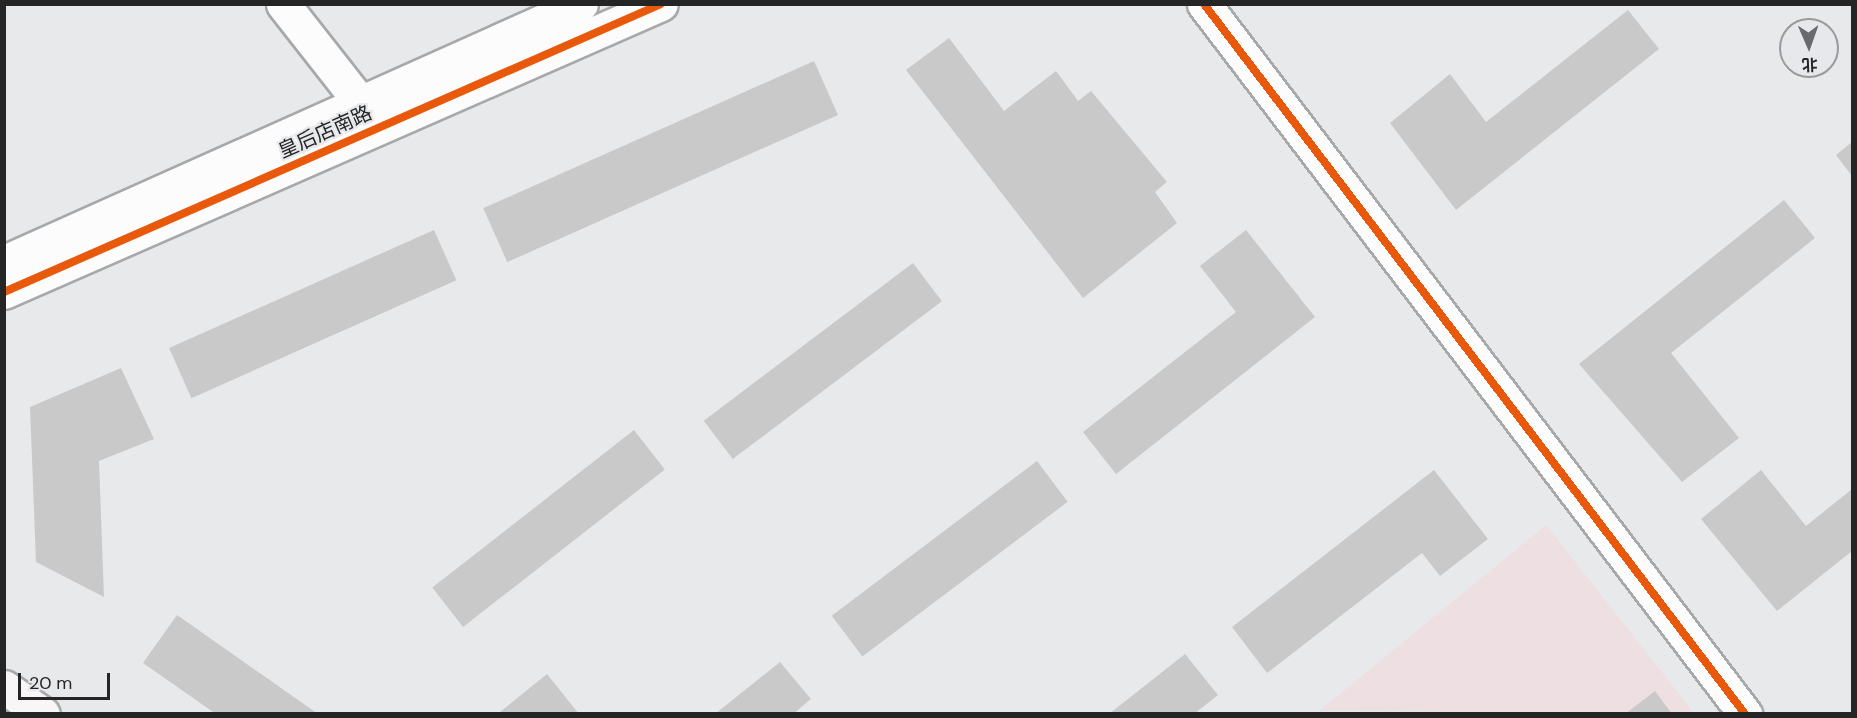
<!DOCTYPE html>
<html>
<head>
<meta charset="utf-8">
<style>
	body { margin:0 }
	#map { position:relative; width:1857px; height:718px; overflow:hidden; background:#e8e9ea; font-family:"DM Sans","Noto Sans SC",sans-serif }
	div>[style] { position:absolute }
	.education>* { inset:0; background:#eedfe2 }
	.building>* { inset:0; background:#c9c9ca; transform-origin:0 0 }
	.roads { filter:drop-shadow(2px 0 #a7a8a9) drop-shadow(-2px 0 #a7a8a9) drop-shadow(0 2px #a7a8a9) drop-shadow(0 -2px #a7a8a9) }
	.minor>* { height:33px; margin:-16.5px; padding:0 16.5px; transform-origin:16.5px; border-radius:16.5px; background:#fcfcfc }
	.tertiary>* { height:33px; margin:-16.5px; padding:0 16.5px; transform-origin:16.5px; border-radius:16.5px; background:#fcfcfc }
	.secondary>* { height:33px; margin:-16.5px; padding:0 16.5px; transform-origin:16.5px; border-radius:16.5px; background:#f8f6f7 }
	.cycleway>* { height:8px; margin:-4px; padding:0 4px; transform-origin:4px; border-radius:4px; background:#e8590c }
	span { translate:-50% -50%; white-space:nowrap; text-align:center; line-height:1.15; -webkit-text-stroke:4.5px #e7e8eb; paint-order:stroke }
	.street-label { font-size:20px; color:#252526 }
	.frame { position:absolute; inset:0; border:6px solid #252526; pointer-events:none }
	.north { position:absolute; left:1779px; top:18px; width:60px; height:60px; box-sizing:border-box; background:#e7e8eb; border:2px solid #999a9c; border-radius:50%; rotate:178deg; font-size:16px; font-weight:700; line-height:24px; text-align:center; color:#252526 }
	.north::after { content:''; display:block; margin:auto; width:21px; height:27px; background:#696a6b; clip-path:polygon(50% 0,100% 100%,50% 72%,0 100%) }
	.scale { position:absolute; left:18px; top:673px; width:92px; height:27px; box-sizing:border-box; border:3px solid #252526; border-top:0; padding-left:8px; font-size:18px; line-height:21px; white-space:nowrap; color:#252526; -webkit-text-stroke:4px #e7e8eb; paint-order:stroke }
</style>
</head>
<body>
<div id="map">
	<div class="education">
		<div style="clip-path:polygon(1546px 525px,1694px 713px,1319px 711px)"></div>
	</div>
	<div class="building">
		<div style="clip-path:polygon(1628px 10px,1659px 49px,1456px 210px,1390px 123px,1450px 74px,1486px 122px)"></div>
		<div style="clip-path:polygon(949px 38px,1004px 111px,1056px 71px,1078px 101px,1091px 91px,1167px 182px,1155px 192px,1177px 223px,1083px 298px,906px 70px)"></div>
		<div style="left:814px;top:61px;width:59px;height:362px;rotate:66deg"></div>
		<div style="clip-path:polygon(1852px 142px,1852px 176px,1836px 155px)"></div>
		<div style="clip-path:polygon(1784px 200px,1815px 238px,1671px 353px,1739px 438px,1682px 482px,1579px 364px)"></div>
		<div style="left:434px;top:230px;width:55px;height:290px;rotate:66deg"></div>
		<div style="clip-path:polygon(1246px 230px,1315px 317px,1116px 474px,1083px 432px,1236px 312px,1200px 266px)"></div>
		<div style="left:913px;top:263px;width:48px;height:262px;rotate:53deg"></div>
		<div style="clip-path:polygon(121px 368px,154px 439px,99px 461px,104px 597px,36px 562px,30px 407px)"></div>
		<div style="left:634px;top:430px;width:50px;height:256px;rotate:52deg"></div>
		<div style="left:1037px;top:461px;width:51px;height:257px;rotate:53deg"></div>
		<div style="clip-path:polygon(1434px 470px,1488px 539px,1440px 576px,1422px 553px,1267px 673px,1232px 627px)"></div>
		<div style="clip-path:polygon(1761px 470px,1806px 526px,1852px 489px,1852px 551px,1777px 611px,1701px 519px)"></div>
		<div style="clip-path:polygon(177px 615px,318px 714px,216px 714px,143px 663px)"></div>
		<div style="clip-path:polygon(1185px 654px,1218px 695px,1194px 714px,1109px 714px)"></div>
		<div style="clip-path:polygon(780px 662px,811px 699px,793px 714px,715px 714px)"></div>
		<div style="clip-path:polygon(547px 674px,579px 714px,501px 714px,500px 712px)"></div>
		<div style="clip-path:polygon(1655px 691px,1672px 714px,1625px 714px)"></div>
	</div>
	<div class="roads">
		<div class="minor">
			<div style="left:283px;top:4px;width:123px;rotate:51.9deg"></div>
			<div style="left:359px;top:101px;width:30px;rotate:62deg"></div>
			<div style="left:1204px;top:4px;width:893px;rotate:52.69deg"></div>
		</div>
		<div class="tertiary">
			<div style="left:4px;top:262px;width:632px;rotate:-24.09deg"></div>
			<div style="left:4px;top:292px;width:717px;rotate:-23.67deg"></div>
		</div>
		<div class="secondary">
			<div style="left:4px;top:687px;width:47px;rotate:34.7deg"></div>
		</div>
	</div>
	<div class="cycleway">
		<div style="left:1204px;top:4px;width:893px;rotate:52.69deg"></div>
		<div style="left:4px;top:292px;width:717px;rotate:-23.67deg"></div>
	</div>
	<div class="street-label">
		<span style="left:325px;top:132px;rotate:-24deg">皇后店南路</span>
	</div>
	<div class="frame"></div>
	<div class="north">北</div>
	<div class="scale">20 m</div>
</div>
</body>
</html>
